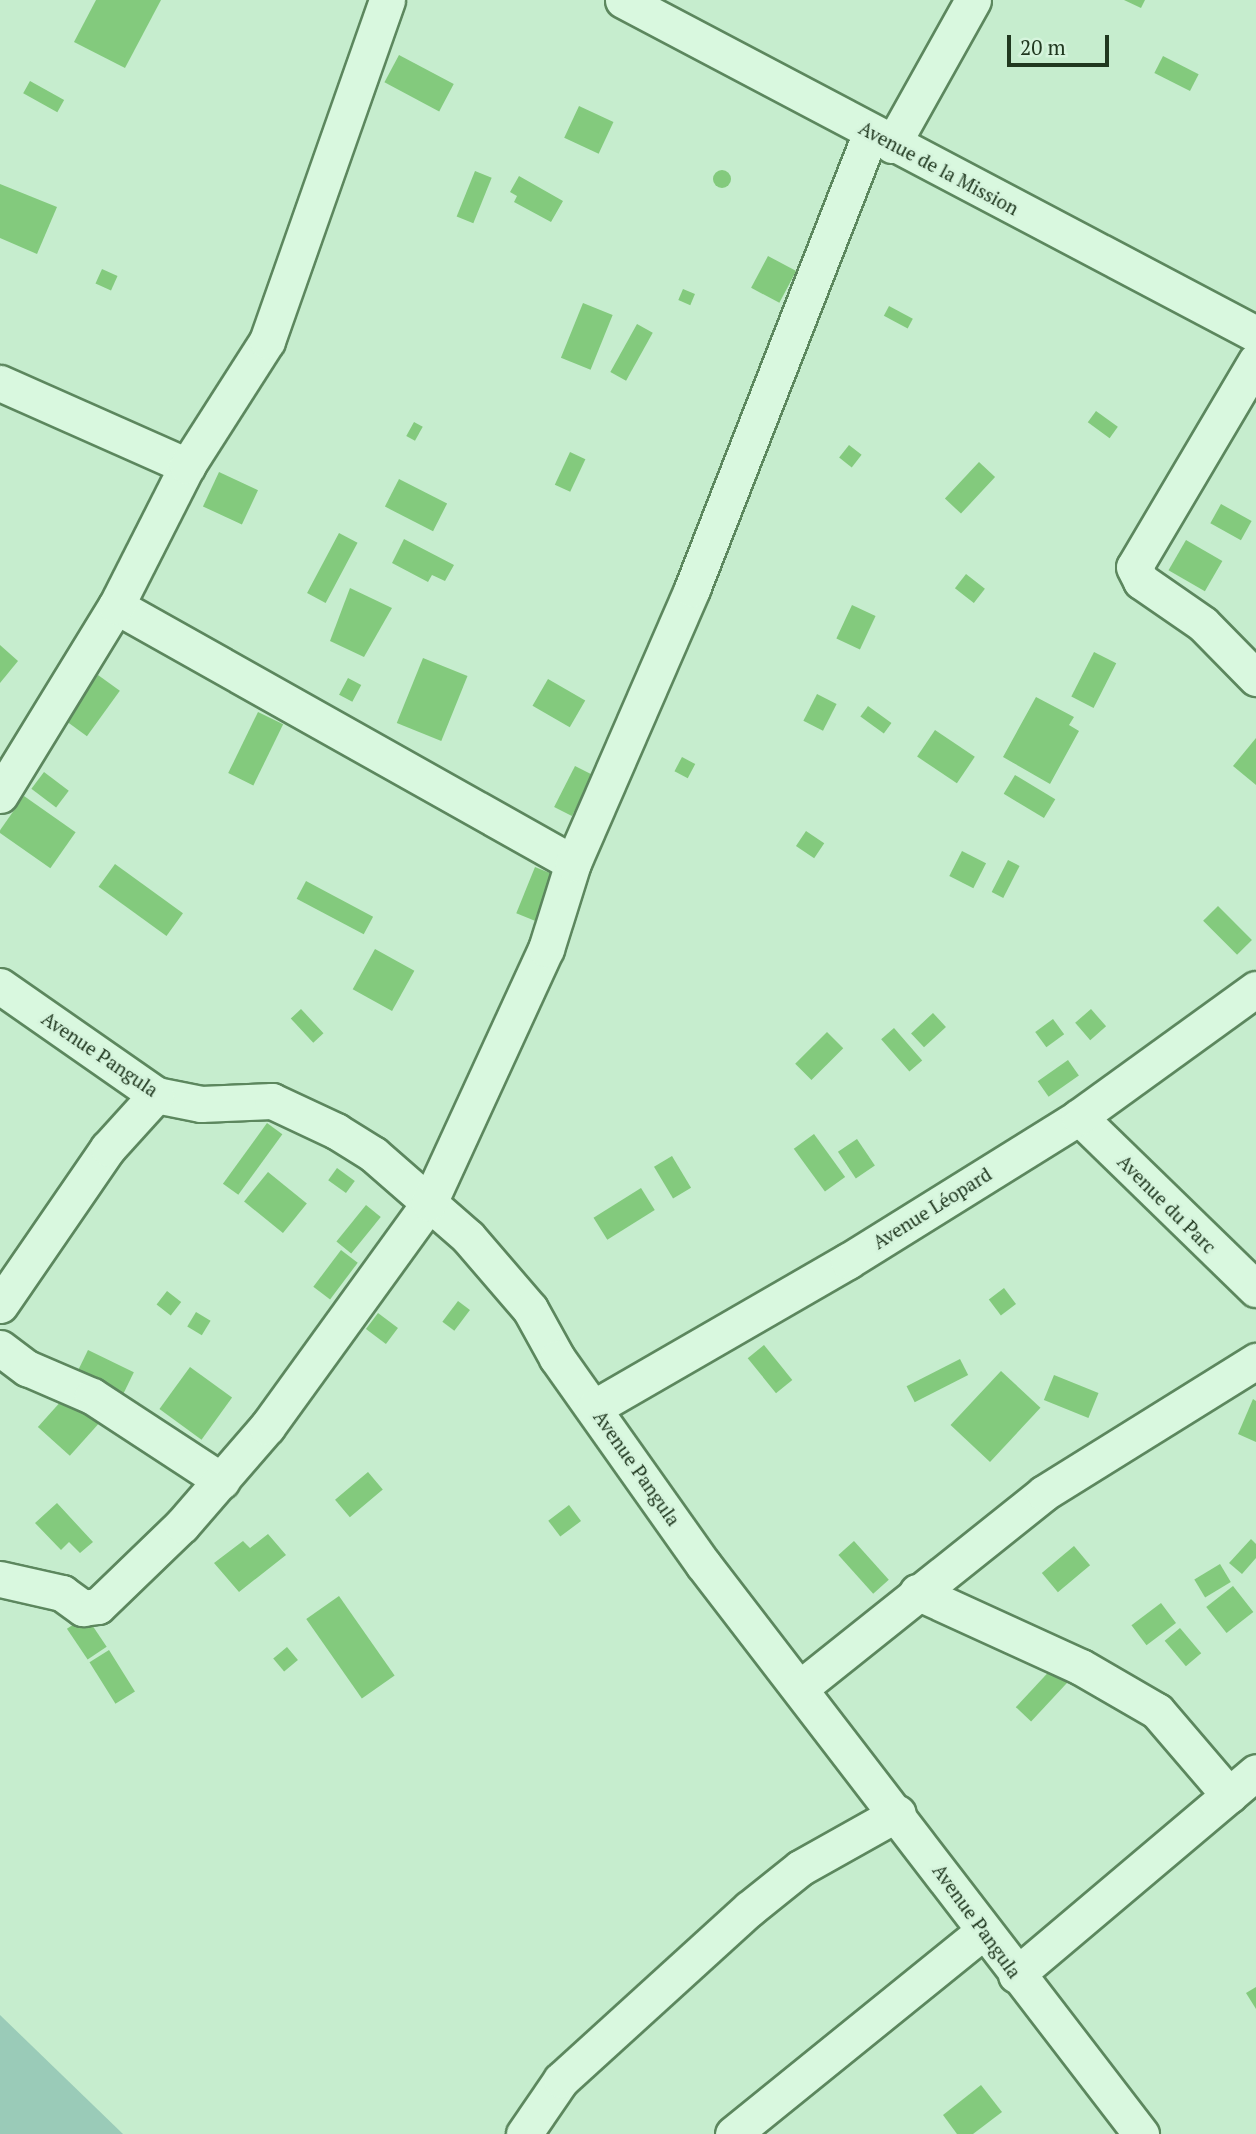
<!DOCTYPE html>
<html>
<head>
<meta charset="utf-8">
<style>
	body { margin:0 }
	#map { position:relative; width:1256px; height:2134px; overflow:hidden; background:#c6edce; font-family:"PT Serif",serif }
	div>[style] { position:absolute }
	.green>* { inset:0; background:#9acbb8 }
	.building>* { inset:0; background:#83ca7d; transform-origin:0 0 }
	.round { border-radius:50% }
	.roads { filter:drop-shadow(2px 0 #5c875e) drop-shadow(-2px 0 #5c875e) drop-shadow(0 2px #5c875e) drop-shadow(0 -2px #5c875e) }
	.minor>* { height:35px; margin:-17.5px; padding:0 17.5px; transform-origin:17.5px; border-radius:17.5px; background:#d9f8df }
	span { translate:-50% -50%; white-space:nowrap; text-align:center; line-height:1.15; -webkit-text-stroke:5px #d5f4dc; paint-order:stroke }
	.street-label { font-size:19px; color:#20381f }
	.scale { position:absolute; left:1007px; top:35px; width:102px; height:32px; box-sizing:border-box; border:4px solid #20381f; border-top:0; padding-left:9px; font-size:21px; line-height:24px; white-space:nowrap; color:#20381f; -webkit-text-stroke:5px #d5f4dc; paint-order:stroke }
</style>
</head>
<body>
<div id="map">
	<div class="green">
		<div style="clip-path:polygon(0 2015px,123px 2134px,0 2134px)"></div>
	</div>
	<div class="building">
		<div style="clip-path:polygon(96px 0,161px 0,125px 68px,74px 42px)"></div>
		<div style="clip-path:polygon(1124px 0,1145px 0,1141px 8px)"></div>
		<div style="left:399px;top:55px;width:62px;height:31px;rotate:28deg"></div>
		<div style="left:1163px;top:56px;width:40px;height:19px;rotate:27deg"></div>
		<div style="left:30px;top:81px;width:39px;height:14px;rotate:29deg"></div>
		<div style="left:579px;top:106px;width:38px;height:35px;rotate:25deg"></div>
		<div class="round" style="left:713px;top:170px;width:18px;height:18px"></div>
		<div style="left:475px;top:171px;width:18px;height:49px;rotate:22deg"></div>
		<div style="clip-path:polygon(519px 176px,563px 201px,551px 222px,514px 202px,517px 196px,510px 192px)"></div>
		<div style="clip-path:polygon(0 184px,57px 207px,37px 254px,0 238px)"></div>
		<div style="left:768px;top:256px;width:32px;height:36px;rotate:28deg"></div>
		<div style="left:102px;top:269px;width:17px;height:16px;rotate:24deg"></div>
		<div style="left:683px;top:289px;width:13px;height:12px;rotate:23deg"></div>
		<div style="left:583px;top:303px;width:32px;height:59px;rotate:22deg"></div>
		<div style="left:889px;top:306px;width:27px;height:11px;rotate:28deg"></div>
		<div style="left:637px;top:324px;width:18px;height:55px;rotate:29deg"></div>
		<div style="left:1096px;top:411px;width:27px;height:14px;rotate:36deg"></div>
		<div style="left:414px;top:422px;width:10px;height:16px;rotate:29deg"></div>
		<div style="left:849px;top:445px;width:16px;height:16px;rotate:38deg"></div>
		<div style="left:570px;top:452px;width:17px;height:36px;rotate:25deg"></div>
		<div style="left:979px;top:462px;width:22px;height:50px;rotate:43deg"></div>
		<div style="left:219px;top:472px;width:43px;height:38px;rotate:25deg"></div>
		<div style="left:399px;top:479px;width:54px;height:31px;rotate:27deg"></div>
		<div style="left:1221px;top:504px;width:35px;height:22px;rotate:29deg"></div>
		<div style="left:339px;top:533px;width:21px;height:68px;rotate:28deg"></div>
		<div style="clip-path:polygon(404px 539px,454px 565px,445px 581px,432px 575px,428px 582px,392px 563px)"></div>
		<div style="left:1186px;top:540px;width:42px;height:35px;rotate:30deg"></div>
		<div style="left:966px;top:574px;width:24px;height:18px;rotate:38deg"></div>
		<div style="clip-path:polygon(350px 588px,392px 608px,364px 657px,330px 641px)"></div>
		<div style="left:852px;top:605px;width:26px;height:37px;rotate:25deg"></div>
		<div style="clip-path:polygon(0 645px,18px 661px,0 683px)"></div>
		<div style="left:1094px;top:652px;width:25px;height:50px;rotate:27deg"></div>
		<div style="left:423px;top:658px;width:48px;height:70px;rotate:22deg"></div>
		<div style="left:98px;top:675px;width:27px;height:56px;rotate:36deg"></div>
		<div style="left:348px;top:678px;width:15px;height:19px;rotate:28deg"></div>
		<div style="left:548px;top:679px;width:43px;height:31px;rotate:30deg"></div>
		<div style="left:817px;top:694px;width:22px;height:30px;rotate:27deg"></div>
		<div style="clip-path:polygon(1036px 697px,1074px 717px,1069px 725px,1079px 731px,1050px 784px,1003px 757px)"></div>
		<div style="left:868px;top:706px;width:29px;height:13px;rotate:36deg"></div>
		<div style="left:258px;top:712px;width:28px;height:68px;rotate:26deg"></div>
		<div style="left:935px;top:730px;width:48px;height:32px;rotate:34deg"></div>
		<div style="clip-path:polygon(1256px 738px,1256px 785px,1233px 766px)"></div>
		<div style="left:682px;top:757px;width:15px;height:16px;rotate:28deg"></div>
		<div style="left:575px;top:766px;width:20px;height:46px;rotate:27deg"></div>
		<div style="left:44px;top:772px;width:31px;height:21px;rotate:37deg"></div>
		<div style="left:1015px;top:775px;width:47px;height:22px;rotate:31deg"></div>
		<div style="left:24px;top:796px;width:63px;height:44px;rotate:35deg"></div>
		<div style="left:806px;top:831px;width:22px;height:18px;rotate:34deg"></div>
		<div style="left:962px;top:851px;width:27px;height:28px;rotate:27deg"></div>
		<div style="left:1008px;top:860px;width:13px;height:36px;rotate:27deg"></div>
		<div style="left:115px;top:864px;width:84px;height:28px;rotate:36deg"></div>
		<div style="left:535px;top:867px;width:22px;height:50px;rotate:22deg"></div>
		<div style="left:306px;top:881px;width:76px;height:20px;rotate:28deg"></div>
		<div style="left:1218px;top:906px;width:48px;height:21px;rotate:45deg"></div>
		<div style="left:375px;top:949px;width:45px;height:46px;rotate:29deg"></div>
		<div style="left:301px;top:1009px;width:33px;height:14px;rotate:47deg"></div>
		<div style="left:1091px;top:1009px;width:23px;height:21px;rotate:49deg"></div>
		<div style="left:933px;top:1013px;width:19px;height:30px;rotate:47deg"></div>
		<div style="left:1053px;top:1019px;width:19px;height:22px;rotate:54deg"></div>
		<div style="left:894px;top:1028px;width:43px;height:17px;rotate:49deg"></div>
		<div style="left:827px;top:1032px;width:23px;height:45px;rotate:45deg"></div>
		<div style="left:1068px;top:1060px;width:19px;height:37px;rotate:55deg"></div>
		<div style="left:267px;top:1123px;width:19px;height:75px;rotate:36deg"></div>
		<div style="left:814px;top:1134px;width:53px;height:25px;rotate:54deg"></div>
		<div style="left:857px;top:1139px;width:32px;height:23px;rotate:56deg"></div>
		<div style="left:672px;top:1156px;width:37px;height:21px;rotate:59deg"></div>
		<div style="left:337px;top:1168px;width:22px;height:15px;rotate:36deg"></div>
		<div style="left:268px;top:1172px;width:50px;height:38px;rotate:39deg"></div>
		<div style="left:641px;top:1188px;width:26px;height:56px;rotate:58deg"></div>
		<div style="left:366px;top:1205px;width:19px;height:47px;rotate:39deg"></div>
		<div style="left:341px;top:1250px;width:21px;height:46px;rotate:37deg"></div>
		<div style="left:1004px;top:1288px;width:20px;height:19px;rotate:53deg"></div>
		<div style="left:167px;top:1291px;width:18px;height:17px;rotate:38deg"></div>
		<div style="left:458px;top:1301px;width:15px;height:26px;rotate:37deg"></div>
		<div style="left:196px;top:1312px;width:17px;height:17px;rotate:31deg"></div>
		<div style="left:378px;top:1313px;width:25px;height:20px;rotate:37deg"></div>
		<div style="left:764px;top:1345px;width:45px;height:21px;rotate:51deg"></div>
		<div style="left:88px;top:1350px;width:51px;height:32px;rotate:26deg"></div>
		<div style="left:960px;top:1359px;width:18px;height:60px;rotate:63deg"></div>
		<div style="left:190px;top:1367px;width:52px;height:52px;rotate:36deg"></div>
		<div style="left:1001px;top:1371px;width:54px;height:74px;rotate:43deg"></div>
		<div style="left:1054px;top:1375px;width:48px;height:27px;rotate:22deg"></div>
		<div style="left:72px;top:1389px;width:43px;height:51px;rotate:42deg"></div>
		<div style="clip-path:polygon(1253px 1399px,1256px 1401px,1256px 1442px,1238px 1434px)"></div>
		<div style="left:368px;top:1472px;width:23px;height:43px;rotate:50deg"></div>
		<div style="clip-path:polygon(57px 1503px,93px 1542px,80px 1553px,69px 1542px,61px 1550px,35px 1523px)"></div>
		<div style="left:569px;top:1505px;width:20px;height:26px;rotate:53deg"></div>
		<div style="clip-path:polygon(268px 1534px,286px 1555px,239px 1592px,214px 1563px,243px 1541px,250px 1548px)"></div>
		<div style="clip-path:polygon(1251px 1539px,1256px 1544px,1256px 1558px,1242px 1574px,1229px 1563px)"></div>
		<div style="left:854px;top:1541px;width:52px;height:21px;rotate:48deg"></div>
		<div style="left:1074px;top:1546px;width:25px;height:42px;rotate:50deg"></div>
		<div style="left:1220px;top:1564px;width:21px;height:30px;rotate:59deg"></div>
		<div style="left:1233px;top:1586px;width:33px;height:34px;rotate:52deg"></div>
		<div style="left:339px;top:1596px;width:97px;height:40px;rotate:55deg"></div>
		<div style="left:1161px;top:1603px;width:25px;height:37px;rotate:53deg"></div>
		<div style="left:86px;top:1616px;width:37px;height:23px;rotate:56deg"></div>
		<div style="left:1180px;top:1628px;width:33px;height:20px;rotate:50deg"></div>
		<div style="left:287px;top:1647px;width:17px;height:18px;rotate:50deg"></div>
		<div style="left:109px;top:1650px;width:49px;height:23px;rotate:58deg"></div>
		<div style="left:1056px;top:1664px;width:21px;height:59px;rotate:43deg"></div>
		<div style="clip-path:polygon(1256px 1987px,1256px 2009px,1246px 1993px)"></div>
		<div style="clip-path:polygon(981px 2085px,1002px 2112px,973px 2134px,957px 2134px,943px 2115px)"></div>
	</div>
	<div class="roads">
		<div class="minor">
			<div style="left:623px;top:0;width:716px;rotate:27.82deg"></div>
			<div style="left:892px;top:145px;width:166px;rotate:-60.8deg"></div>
			<div style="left:1256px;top:361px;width:239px;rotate:120.6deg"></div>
			<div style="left:1134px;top:567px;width:16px;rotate:63deg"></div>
			<div style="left:1141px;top:581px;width:75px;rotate:34.7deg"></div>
			<div style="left:1203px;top:624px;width:76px;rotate:45.5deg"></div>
			<div style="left:0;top:383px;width:205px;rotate:23.9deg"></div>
			<div style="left:116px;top:606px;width:524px;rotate:29.35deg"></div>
			<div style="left:0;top:795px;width:222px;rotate:-58.5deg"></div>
			<div style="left:116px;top:606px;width:157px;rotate:-63.1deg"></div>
			<div style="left:187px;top:466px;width:148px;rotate:-57.4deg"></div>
			<div style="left:267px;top:341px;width:361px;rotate:-70.6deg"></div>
			<div style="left:0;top:986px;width:190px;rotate:34.9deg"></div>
			<div style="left:156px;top:1095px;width:46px;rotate:11.3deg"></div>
			<div style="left:201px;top:1104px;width:71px;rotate:-2.4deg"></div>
			<div style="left:272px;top:1101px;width:71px;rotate:25.1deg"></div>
			<div style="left:336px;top:1131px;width:44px;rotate:31.9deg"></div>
			<div style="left:373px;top:1154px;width:126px;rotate:41.1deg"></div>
			<div style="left:468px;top:1237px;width:95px;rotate:49.3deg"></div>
			<div style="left:530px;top:1309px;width:56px;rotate:61.1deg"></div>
			<div style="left:557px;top:1358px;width:252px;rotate:54.7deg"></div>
			<div style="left:703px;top:1564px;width:719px;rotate:52.46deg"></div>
			<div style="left:1079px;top:1117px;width:247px;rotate:44.2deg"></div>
			<div style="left:0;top:1305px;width:191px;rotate:-55.5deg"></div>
			<div style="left:108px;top:1148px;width:72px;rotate:-47.8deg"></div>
			<div style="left:0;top:1348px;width:34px;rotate:37deg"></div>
			<div style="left:27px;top:1368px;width:71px;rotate:23.3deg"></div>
			<div style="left:92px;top:1396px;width:155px;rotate:33.2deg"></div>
			<div style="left:595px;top:1407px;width:292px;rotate:-30deg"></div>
			<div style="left:848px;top:1261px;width:272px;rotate:-31.9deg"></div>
			<div style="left:1079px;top:1117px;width:218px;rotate:-35.9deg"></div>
			<div style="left:0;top:1579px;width:64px;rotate:12.7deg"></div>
			<div style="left:62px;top:1593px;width:26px;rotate:36deg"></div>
			<div style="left:83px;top:1608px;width:15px;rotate:-8deg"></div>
			<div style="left:98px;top:1606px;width:117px;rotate:-44deg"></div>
			<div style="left:182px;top:1525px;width:130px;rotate:-49.1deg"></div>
			<div style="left:267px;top:1427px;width:276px;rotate:-54.1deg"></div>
			<div style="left:429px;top:1203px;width:280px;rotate:-65.3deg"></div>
			<div style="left:546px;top:949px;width:90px;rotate:-72.6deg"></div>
			<div style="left:573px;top:863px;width:299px;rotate:-66.5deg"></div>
			<div style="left:692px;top:589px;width:491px;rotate:-68.6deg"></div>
			<div style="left:917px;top:1592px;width:180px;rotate:24.6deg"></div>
			<div style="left:1081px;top:1667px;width:88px;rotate:30.1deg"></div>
			<div style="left:1157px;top:1711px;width:111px;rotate:49.4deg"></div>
			<div style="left:800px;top:1688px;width:312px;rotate:-38.6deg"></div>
			<div style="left:1044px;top:1493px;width:250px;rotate:-31.9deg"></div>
			<div style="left:1016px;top:1975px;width:314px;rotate:-40.2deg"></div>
			<div style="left:524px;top:2134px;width:65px;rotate:-55.6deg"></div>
			<div style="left:561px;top:2080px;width:254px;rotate:-42.3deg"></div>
			<div style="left:749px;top:1909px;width:65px;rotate:-38.8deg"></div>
			<div style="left:800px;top:1868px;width:112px;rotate:-29.3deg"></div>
			<div style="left:733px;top:2134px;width:323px;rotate:-39deg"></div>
		</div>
	</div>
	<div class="street-label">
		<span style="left:939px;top:168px;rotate:28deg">Avenue de la Mission</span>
		<span style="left:100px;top:1054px;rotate:34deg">Avenue Pangula</span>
		<span style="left:1167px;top:1204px;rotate:45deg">Avenue du Parc</span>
		<span style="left:932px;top:1208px;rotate:-32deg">Avenue Léopard</span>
		<span style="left:637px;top:1468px;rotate:55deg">Avenue Pangula</span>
		<span style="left:977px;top:1921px;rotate:54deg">Avenue Pangula</span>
	</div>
	<div class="scale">20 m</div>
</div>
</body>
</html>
